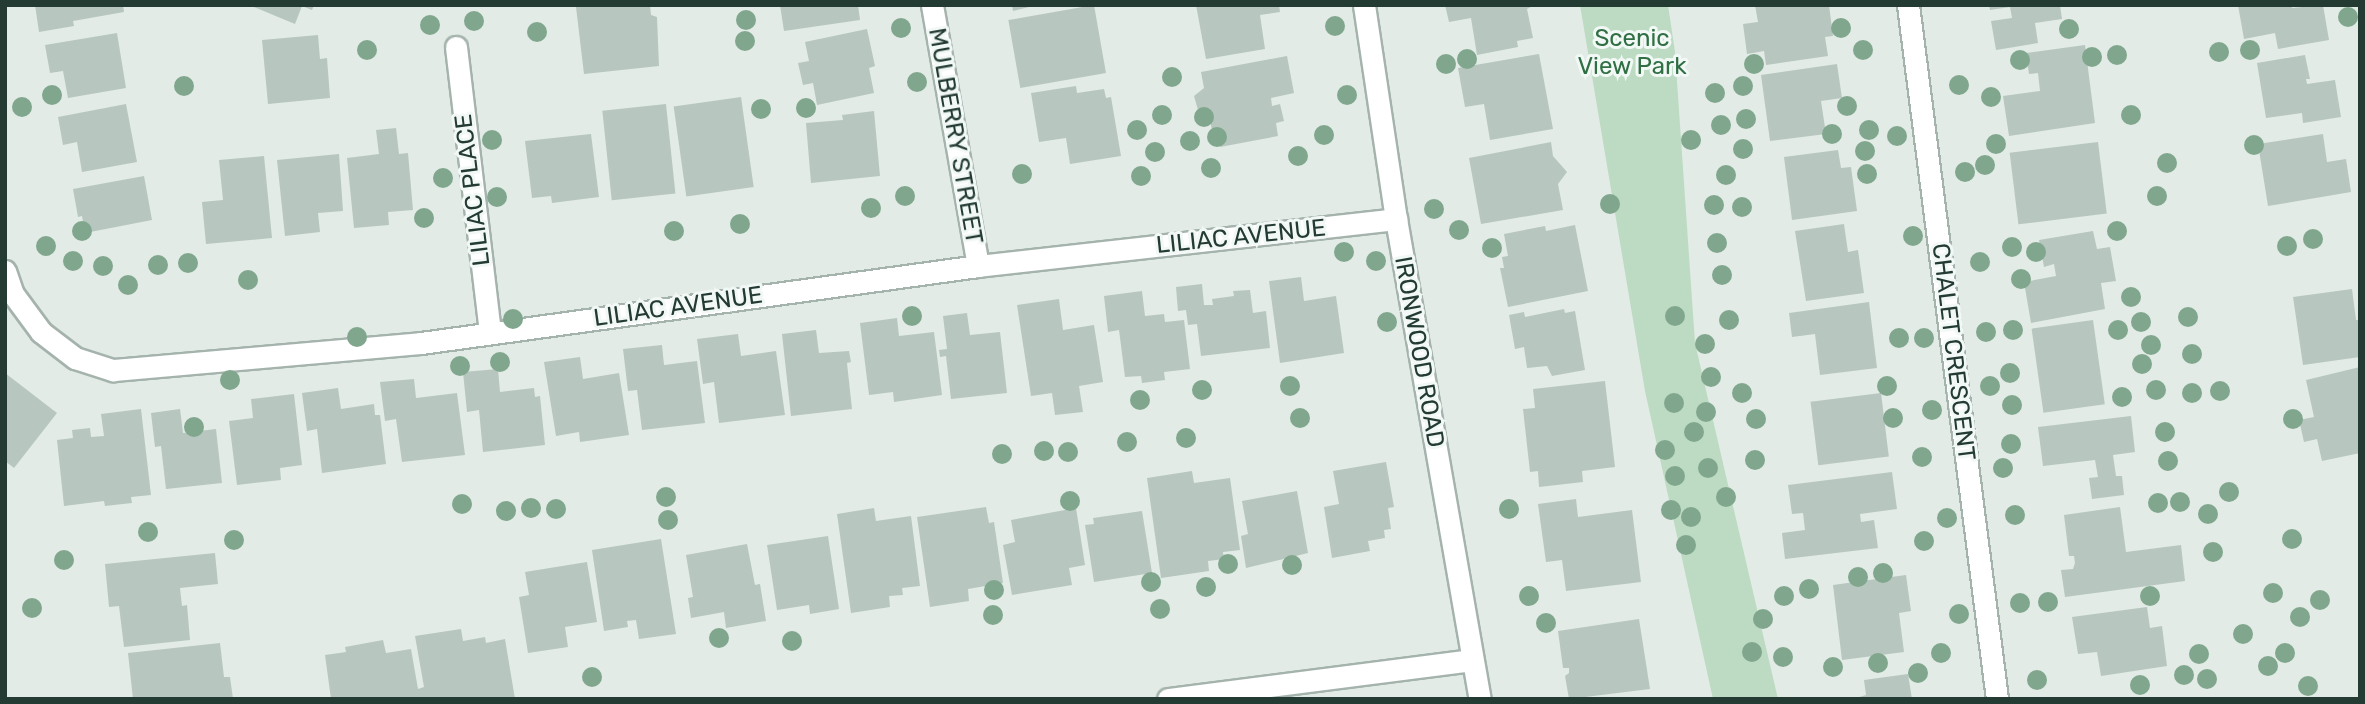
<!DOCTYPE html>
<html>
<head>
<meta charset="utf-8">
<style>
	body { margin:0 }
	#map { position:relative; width:2365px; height:704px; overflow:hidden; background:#e2ebe6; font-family:Rubik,sans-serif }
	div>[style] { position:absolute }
	.green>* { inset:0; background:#bcdbc2 }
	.building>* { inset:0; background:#b7c6bf; transform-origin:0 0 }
	.roads { filter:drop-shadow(2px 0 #a5b3ad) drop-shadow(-2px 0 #a5b3ad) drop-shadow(0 2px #a5b3ad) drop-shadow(0 -2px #a5b3ad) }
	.minor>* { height:21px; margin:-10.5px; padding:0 10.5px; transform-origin:10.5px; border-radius:10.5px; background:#fff }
	.trees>* { width:20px; height:20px; margin:-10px; border-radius:50%; background:#80a78d }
	span { translate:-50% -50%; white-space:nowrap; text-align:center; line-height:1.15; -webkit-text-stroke:6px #f2f8f5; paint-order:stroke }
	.park-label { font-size:24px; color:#306f44 }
	.street-label { font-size:24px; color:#233b33 }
	.frame { position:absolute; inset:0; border:7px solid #233b33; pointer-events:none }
</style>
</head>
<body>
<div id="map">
	<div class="green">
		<div style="clip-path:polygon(1580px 5px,1668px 5px,1675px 52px,1695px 343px,1778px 699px,1713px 699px,1645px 391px)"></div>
	</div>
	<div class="building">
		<div style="clip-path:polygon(35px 5px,123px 5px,124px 12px,73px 21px,74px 26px,39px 32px)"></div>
		<div style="clip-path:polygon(249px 5px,314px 5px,312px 10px,302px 6px,295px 24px)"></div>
		<div style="clip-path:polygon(592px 5px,650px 5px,651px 15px,657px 17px,659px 66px,584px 74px,576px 7px)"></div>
		<div style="clip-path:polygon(780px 5px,858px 5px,860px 20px,784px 31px)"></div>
		<div style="clip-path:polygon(1012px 5px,1033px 5px,1033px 6px,1013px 11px)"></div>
		<div style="left:1094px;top:5px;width:69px;height:87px;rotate:80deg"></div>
		<div style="clip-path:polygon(1196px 5px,1279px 5px,1280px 12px,1260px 15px,1265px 49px,1206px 59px)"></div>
		<div style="clip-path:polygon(1445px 5px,1534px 5px,1527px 9px,1533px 38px,1517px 41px,1518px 47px,1477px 55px,1471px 18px,1449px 22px)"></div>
		<div style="clip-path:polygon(1755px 5px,1829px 5px,1833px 36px,1825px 37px,1828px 56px,1766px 65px,1764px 51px,1747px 54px,1743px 24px,1758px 22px)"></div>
		<div style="clip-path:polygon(1989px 5px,2060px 5px,2062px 19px,2035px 23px,2038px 43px,1996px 50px,1991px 21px,2012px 18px,2010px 7px,1990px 10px)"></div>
		<div style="clip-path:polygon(2238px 5px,2291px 5px,2292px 8px,2323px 5px,2329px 40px,2278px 49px,2275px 33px,2244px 39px)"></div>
		<div style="clip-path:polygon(867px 29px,875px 66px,869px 68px,874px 93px,817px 105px,813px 83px,803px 85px,798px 63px,809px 61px,805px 42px)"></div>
		<div style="clip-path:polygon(117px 33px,126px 88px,68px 98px,63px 71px,50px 73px,45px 45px)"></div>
		<div style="clip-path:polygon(318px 35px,320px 59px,327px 58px,330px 98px,268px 104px,262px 40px)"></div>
		<div style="clip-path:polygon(2085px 45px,2095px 123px,2009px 136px,2003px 96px,2040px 91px,2038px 73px,2029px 74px,2026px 53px)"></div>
		<div style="clip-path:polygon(1539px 54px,1553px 129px,1490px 140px,1484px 104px,1465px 107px,1458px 68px)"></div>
		<div style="clip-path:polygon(2305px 55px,2310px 79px,2306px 79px,2307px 84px,2335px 80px,2341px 117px,2303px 123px,2302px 113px,2266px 118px,2257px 63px)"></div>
		<div style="clip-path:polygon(1287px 56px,1294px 93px,1271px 98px,1272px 106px,1280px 104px,1284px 121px,1276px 123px,1278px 136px,1220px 147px,1217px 130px,1212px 131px,1209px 113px,1198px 110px,1194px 96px,1204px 88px,1201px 72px)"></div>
		<div style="clip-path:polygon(1837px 64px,1842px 98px,1821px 101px,1826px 134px,1770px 141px,1761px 75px)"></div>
		<div style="clip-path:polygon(1076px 86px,1077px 93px,1104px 89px,1106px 98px,1111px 97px,1121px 156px,1070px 164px,1066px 138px,1039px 142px,1031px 93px)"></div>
		<div style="left:741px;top:97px;width:91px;height:68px;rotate:82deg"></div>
		<div style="clip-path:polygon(126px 104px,137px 162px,82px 172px,77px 142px,63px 145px,58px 117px)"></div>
		<div style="left:666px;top:104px;width:90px;height:64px;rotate:84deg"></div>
		<div style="clip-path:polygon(874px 111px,880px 176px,811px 183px,806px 123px,843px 120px,842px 115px)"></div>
		<div style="clip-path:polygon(396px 128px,399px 154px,408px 153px,413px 210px,388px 212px,389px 225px,354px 228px,347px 158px,379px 154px,376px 130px)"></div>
		<div style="clip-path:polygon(591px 134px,599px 197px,552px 203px,551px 196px,532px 198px,525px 141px)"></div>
		<div style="clip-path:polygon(2323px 134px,2327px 162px,2346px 159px,2351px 192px,2268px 206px,2258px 144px)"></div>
		<div style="clip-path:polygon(1551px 142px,1553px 156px,1567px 172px,1558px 184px,1563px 210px,1481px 224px,1469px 158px)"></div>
		<div style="left:2098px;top:142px;width:72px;height:89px;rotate:83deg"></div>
		<div style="clip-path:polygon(1838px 150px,1841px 168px,1851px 167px,1857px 211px,1792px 220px,1784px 157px)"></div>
		<div style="clip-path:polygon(339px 154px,343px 211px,318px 213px,320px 232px,285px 236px,277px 160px)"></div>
		<div style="clip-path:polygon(264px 156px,272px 238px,206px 244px,202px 202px,223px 200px,219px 160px)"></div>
		<div style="clip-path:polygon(144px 176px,152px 220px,85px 233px,82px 216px,78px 217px,73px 189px)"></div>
		<div style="clip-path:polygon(1844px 224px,1848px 252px,1858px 250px,1864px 293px,1806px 301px,1795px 231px)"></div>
		<div style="clip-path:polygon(1575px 225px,1588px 291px,1508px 307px,1500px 268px,1504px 268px,1502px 257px,1508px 256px,1504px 234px,1545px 226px,1546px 231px)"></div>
		<div style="clip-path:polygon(2093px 231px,2097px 249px,2110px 247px,2116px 281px,2101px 283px,2105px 309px,2031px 323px,2024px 282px,2056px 276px,2054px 264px,2044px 267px,2039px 240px)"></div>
		<div style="clip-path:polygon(1301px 277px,1304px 301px,1336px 296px,1344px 353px,1280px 363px,1269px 281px)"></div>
		<div style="clip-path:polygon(1202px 284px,1204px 305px,1213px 305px,1212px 299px,1234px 296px,1233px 291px,1250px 290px,1253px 313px,1266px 311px,1270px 348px,1201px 356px,1197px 324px,1188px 325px,1186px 310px,1178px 311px,1176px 287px)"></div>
		<div style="clip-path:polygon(2352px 289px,2356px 320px,2360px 320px,2360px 357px,2303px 365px,2293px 297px)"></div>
		<div style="clip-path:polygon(1142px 291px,1145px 316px,1164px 314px,1165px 322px,1184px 320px,1190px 369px,1164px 372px,1165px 380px,1142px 383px,1141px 376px,1125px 377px,1119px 330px,1108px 332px,1104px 296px)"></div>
		<div style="clip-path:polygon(1059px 299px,1063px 330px,1094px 325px,1103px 382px,1079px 386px,1083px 412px,1055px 415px,1052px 393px,1031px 396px,1017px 305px)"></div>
		<div style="clip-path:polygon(1869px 302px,1877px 368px,1820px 375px,1815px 334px,1792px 337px,1789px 313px)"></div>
		<div style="clip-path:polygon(1564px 309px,1565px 313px,1575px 311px,1585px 370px,1552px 376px,1547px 366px,1527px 368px,1524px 347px,1515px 349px,1509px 315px,1524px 312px,1525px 317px)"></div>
		<div style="clip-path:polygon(967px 313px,970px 335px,1000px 332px,1007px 393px,951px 399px,946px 356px,940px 357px,939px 350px,947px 349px,943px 316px)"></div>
		<div style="clip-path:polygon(897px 318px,899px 336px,934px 332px,942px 395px,894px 402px,893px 392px,869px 395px,860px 323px)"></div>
		<div style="left:2093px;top:320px;width:85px;height:62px;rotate:82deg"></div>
		<div style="clip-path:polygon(816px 330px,819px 353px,849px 351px,851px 362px,847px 363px,852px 409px,791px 416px,782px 334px)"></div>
		<div style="clip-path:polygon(738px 334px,741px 356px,776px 351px,785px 415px,719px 423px,714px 382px,703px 384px,697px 339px)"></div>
		<div style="clip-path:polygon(662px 345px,664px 365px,697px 361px,705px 423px,642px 430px,637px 390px,628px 391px,623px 349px)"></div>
		<div style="clip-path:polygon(580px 357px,583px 379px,619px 373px,629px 435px,580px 442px,579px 432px,556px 436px,544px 362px)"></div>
		<div style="clip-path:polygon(2360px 367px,2360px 453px,2322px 461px,2317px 439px,2304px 442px,2299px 420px,2314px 417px,2306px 380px)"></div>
		<div style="clip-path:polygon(498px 369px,500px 392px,534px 388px,535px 397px,540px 396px,545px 445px,483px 452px,479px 410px,467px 412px,463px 372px)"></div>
		<div style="clip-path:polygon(5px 373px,57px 413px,14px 468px,5px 461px)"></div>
		<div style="clip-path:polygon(414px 379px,416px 398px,457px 393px,465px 455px,402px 462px,396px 419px,385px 421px,380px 382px)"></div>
		<div style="clip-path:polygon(1605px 381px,1615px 467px,1582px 471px,1583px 482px,1539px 487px,1538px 471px,1530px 472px,1523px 409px,1535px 408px,1533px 389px)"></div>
		<div style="clip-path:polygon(338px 388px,341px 409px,374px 404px,375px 415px,380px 415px,386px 464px,322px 473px,317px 429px,307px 431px,302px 393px)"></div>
		<div style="left:1881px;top:393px;width:64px;height:71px;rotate:83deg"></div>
		<div style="clip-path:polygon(294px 394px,302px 465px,280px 468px,281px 480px,237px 485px,229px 421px,253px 418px,251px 399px)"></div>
		<div style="clip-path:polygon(141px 409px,151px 495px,131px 497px,132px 503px,105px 506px,104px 501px,64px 506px,57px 440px,73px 438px,72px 430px,90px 428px,91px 437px,104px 436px,101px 414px)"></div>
		<div style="clip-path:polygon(180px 409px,183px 433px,216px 429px,222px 483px,166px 489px,161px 446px,155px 447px,151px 413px)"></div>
		<div style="clip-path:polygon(2131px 416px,2135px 452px,2113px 455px,2116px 476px,2122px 476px,2124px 495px,2092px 499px,2089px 478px,2098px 477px,2095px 460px,2043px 466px,2038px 427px)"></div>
		<div style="clip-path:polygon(1386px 462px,1394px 507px,1388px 508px,1391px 529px,1384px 530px,1385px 538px,1368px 541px,1370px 551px,1332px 558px,1324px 507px,1339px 504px,1333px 471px)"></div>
		<div style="clip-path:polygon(1192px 471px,1194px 483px,1230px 478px,1240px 550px,1223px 552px,1224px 559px,1208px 561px,1209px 571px,1161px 578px,1147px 478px)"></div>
		<div style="clip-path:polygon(1892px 472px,1897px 509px,1860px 514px,1861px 522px,1874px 520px,1878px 548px,1785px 559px,1782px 533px,1805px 530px,1803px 513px,1792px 514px,1788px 485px)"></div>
		<div style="clip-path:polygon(1297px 491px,1308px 553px,1246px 568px,1241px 536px,1248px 534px,1242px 501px)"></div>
		<div style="clip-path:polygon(1576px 499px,1578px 517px,1632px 510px,1641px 582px,1566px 591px,1562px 560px,1546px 562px,1538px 504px)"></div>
		<div style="clip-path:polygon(986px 507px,989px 523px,994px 522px,1003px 583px,968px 589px,969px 601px,930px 607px,917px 517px)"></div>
		<div style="clip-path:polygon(2120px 507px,2126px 552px,2181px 545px,2185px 581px,2065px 597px,2061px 570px,2073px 569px,2075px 563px,2074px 556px,2069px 556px,2064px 515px)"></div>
		<div style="clip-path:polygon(874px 508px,876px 521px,911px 516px,920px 586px,902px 588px,903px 595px,889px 596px,890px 607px,851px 613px,837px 514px)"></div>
		<div style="clip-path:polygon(1076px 508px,1085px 565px,1069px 568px,1072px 585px,1012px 595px,1003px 545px,1015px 542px,1011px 520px)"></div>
		<div style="clip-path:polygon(1142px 511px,1152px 573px,1094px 582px,1085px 525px,1094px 524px,1093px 518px)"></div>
		<div style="clip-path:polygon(828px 536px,839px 609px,810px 614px,809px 605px,777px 610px,767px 545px)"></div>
		<div style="clip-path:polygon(661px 539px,676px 634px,639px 639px,636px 620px,627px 621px,628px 627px,604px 631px,592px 550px)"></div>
		<div style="clip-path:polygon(747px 544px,755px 585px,760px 584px,766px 621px,726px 628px,724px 612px,691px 618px,688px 598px,693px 597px,686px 555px)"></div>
		<div style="clip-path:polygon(215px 553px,218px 584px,180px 588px,182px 606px,187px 605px,190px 640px,124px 647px,119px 606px,109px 607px,105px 564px)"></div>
		<div style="clip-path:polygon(587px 562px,597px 622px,565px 627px,568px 647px,528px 653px,519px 597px,529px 595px,525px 572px)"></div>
		<div style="clip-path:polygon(1906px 575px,1911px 611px,1899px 613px,1904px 652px,1842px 660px,1833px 585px)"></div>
		<div style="clip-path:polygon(2147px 607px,2150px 628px,2162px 626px,2167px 666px,2101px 676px,2097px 652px,2078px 654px,2072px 617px)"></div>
		<div style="clip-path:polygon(1639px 619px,1650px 689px,1569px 699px,1565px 676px,1569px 673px,1569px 668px,1563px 668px,1558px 631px)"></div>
		<div style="clip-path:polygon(461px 629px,463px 641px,485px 637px,486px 643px,505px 639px,515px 699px,331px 699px,325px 655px,346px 652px,345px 647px,383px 640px,386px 653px,411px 649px,418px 689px,424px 687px,415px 636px)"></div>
		<div style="clip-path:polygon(220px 643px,224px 677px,230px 677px,233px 699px,133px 699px,128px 653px)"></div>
		<div style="clip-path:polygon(1908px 674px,1912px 699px,1853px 699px,1866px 695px,1864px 680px)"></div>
	</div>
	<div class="roads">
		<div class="minor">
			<div style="left:932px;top:5px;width:265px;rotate:80deg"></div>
			<div style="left:1364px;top:5px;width:216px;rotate:81.5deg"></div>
			<div style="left:1396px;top:219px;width:487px;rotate:80.1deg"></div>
			<div style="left:1908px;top:5px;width:700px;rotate:82.69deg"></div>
			<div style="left:456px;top:47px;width:288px;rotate:83.2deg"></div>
			<div style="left:5px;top:271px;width:24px;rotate:71deg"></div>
			<div style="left:13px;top:294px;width:47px;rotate:53.6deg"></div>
			<div style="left:41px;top:332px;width:43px;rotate:37.4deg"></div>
			<div style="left:75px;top:358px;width:40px;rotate:18deg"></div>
			<div style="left:113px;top:370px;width:309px;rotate:-5deg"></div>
			<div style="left:421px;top:343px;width:562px;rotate:-7.87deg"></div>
			<div style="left:978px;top:266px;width:421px;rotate:-6.4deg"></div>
			<div style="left:1168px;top:699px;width:306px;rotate:-7.3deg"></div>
		</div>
	</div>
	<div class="trees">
		<div style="left:2348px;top:17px"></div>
		<div style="left:746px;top:20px"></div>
		<div style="left:474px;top:21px"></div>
		<div style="left:430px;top:25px"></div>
		<div style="left:1335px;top:26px"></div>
		<div style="left:901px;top:28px"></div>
		<div style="left:1841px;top:28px"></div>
		<div style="left:2069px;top:29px"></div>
		<div style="left:537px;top:32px"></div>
		<div style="left:745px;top:41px"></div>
		<div style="left:367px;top:50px"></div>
		<div style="left:1863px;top:50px"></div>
		<div style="left:2250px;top:50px"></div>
		<div style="left:2219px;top:52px"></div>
		<div style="left:2117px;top:55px"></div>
		<div style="left:2092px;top:57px"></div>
		<div style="left:1467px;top:59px"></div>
		<div style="left:2020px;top:60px"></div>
		<div style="left:1446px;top:64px"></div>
		<div style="left:1754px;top:64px"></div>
		<div style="left:1172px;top:77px"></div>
		<div style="left:917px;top:82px"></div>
		<div style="left:1959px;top:85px"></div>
		<div style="left:184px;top:86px"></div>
		<div style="left:1743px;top:86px"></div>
		<div style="left:1715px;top:93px"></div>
		<div style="left:52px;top:95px"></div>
		<div style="left:1347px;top:95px"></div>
		<div style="left:1991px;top:97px"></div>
		<div style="left:1847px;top:106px"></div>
		<div style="left:22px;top:107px"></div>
		<div style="left:806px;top:108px"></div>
		<div style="left:761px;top:109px"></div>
		<div style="left:1162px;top:115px"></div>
		<div style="left:2131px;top:115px"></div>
		<div style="left:1204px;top:117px"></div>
		<div style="left:1746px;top:119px"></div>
		<div style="left:1721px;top:125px"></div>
		<div style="left:1137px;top:130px"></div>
		<div style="left:1869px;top:130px"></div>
		<div style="left:1832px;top:134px"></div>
		<div style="left:1324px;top:135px"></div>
		<div style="left:1897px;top:136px"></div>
		<div style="left:1217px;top:137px"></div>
		<div style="left:492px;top:140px"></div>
		<div style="left:1691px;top:140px"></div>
		<div style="left:1190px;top:141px"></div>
		<div style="left:1996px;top:144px"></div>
		<div style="left:2254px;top:145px"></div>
		<div style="left:1743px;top:149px"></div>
		<div style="left:1865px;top:151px"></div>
		<div style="left:1155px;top:152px"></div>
		<div style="left:1298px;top:156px"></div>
		<div style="left:2167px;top:163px"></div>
		<div style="left:1985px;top:165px"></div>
		<div style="left:1211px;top:168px"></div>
		<div style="left:1965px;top:172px"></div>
		<div style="left:1022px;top:174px"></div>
		<div style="left:1867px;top:174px"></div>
		<div style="left:1726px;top:175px"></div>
		<div style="left:1141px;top:176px"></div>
		<div style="left:443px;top:178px"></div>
		<div style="left:905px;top:196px"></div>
		<div style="left:2157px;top:196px"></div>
		<div style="left:497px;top:197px"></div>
		<div style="left:1610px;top:204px"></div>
		<div style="left:1714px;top:205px"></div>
		<div style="left:1742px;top:207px"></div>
		<div style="left:871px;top:208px"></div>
		<div style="left:1434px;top:209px"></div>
		<div style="left:424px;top:218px"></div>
		<div style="left:740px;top:224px"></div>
		<div style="left:1459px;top:230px"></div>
		<div style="left:82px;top:231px"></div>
		<div style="left:674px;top:231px"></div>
		<div style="left:2117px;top:231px"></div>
		<div style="left:1913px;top:236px"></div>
		<div style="left:2313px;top:239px"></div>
		<div style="left:1717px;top:243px"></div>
		<div style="left:46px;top:246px"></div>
		<div style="left:2287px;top:246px"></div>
		<div style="left:2012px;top:247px"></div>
		<div style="left:1492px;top:248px"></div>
		<div style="left:1344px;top:252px"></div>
		<div style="left:2036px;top:252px"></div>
		<div style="left:73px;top:261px"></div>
		<div style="left:1376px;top:261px"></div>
		<div style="left:1980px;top:262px"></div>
		<div style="left:188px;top:263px"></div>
		<div style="left:158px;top:265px"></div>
		<div style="left:103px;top:266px"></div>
		<div style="left:1722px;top:275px"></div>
		<div style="left:2021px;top:279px"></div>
		<div style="left:248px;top:280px"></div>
		<div style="left:128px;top:285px"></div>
		<div style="left:2131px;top:297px"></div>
		<div style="left:912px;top:316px"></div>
		<div style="left:1675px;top:316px"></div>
		<div style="left:2188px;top:317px"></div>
		<div style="left:513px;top:319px"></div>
		<div style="left:1729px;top:320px"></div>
		<div style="left:1387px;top:322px"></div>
		<div style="left:2141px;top:322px"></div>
		<div style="left:2013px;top:330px"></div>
		<div style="left:2118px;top:330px"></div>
		<div style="left:1986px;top:332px"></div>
		<div style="left:357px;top:337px"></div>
		<div style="left:1899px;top:338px"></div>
		<div style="left:1924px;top:338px"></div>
		<div style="left:1705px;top:344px"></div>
		<div style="left:2151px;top:345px"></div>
		<div style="left:2192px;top:354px"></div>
		<div style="left:500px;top:362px"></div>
		<div style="left:2142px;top:364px"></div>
		<div style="left:460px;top:366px"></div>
		<div style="left:2010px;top:373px"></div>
		<div style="left:1711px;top:377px"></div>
		<div style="left:230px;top:380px"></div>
		<div style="left:1290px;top:386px"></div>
		<div style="left:1887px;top:386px"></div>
		<div style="left:1990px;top:386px"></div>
		<div style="left:1202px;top:390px"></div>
		<div style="left:2156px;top:390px"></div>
		<div style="left:2220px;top:391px"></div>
		<div style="left:1742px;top:393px"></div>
		<div style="left:2192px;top:393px"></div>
		<div style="left:2122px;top:397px"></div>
		<div style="left:1140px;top:400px"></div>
		<div style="left:1674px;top:403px"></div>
		<div style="left:2012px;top:405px"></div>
		<div style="left:1932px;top:410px"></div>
		<div style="left:1706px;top:412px"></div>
		<div style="left:1300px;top:418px"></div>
		<div style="left:1893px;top:418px"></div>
		<div style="left:1756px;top:419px"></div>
		<div style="left:2293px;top:419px"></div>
		<div style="left:194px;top:427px"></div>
		<div style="left:1694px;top:432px"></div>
		<div style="left:2165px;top:432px"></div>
		<div style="left:1186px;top:438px"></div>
		<div style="left:1127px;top:442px"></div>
		<div style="left:2011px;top:444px"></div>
		<div style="left:1665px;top:450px"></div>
		<div style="left:1044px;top:451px"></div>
		<div style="left:1068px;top:452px"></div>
		<div style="left:1002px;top:454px"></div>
		<div style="left:1922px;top:457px"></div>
		<div style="left:1755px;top:460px"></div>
		<div style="left:2168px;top:461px"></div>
		<div style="left:1708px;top:468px"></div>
		<div style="left:2003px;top:468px"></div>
		<div style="left:1675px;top:476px"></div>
		<div style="left:2229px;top:492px"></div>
		<div style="left:666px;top:497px"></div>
		<div style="left:1726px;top:497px"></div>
		<div style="left:1070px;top:501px"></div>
		<div style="left:2180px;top:502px"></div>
		<div style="left:2158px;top:503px"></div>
		<div style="left:462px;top:504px"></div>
		<div style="left:531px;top:508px"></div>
		<div style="left:556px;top:509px"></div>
		<div style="left:1509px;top:509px"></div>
		<div style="left:1671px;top:510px"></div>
		<div style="left:506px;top:511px"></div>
		<div style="left:2208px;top:514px"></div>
		<div style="left:2015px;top:515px"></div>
		<div style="left:1691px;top:517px"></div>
		<div style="left:1947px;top:518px"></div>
		<div style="left:668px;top:520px"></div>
		<div style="left:148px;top:532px"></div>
		<div style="left:2292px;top:539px"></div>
		<div style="left:234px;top:540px"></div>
		<div style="left:1924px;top:541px"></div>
		<div style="left:1686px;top:545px"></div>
		<div style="left:2213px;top:552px"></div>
		<div style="left:64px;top:560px"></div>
		<div style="left:1228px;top:564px"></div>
		<div style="left:1292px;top:565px"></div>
		<div style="left:1883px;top:573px"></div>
		<div style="left:1858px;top:577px"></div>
		<div style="left:1151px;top:582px"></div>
		<div style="left:1206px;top:587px"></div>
		<div style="left:1809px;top:589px"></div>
		<div style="left:994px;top:590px"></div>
		<div style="left:2273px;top:593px"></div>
		<div style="left:1529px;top:596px"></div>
		<div style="left:1784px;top:596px"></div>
		<div style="left:2150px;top:596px"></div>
		<div style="left:2320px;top:600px"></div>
		<div style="left:2048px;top:602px"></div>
		<div style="left:2020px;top:603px"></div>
		<div style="left:32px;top:608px"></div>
		<div style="left:1160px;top:609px"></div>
		<div style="left:1959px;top:614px"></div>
		<div style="left:993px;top:615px"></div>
		<div style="left:2300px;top:617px"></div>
		<div style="left:1763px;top:619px"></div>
		<div style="left:1546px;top:623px"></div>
		<div style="left:2243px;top:634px"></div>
		<div style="left:719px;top:638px"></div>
		<div style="left:792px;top:641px"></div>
		<div style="left:1752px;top:652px"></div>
		<div style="left:1941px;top:653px"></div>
		<div style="left:2285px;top:653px"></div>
		<div style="left:2199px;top:654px"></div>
		<div style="left:1783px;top:657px"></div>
		<div style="left:1878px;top:663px"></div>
		<div style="left:2268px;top:666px"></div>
		<div style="left:1833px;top:667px"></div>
		<div style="left:1918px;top:673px"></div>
		<div style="left:2184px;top:675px"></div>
		<div style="left:592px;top:677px"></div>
		<div style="left:2207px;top:679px"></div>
		<div style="left:2037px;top:680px"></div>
		<div style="left:2140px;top:685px"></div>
		<div style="left:2308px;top:686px"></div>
	</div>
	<div class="park-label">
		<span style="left:1632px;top:53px">Scenic<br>View Park</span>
	</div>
	<div class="street-label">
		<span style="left:955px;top:136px;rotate:80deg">MULBERRY STREET</span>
		<span style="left:473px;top:190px;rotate:-97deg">LILIAC PLACE</span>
		<span style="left:1241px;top:237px;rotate:-6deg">LILIAC AVENUE</span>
		<span style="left:678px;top:307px;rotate:-8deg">LILIAC AVENUE</span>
		<span style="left:1419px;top:352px;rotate:80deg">IRONWOOD ROAD</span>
		<span style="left:1953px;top:352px;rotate:83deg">CHALET CRESCENT</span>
	</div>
	<div class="frame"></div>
</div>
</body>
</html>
